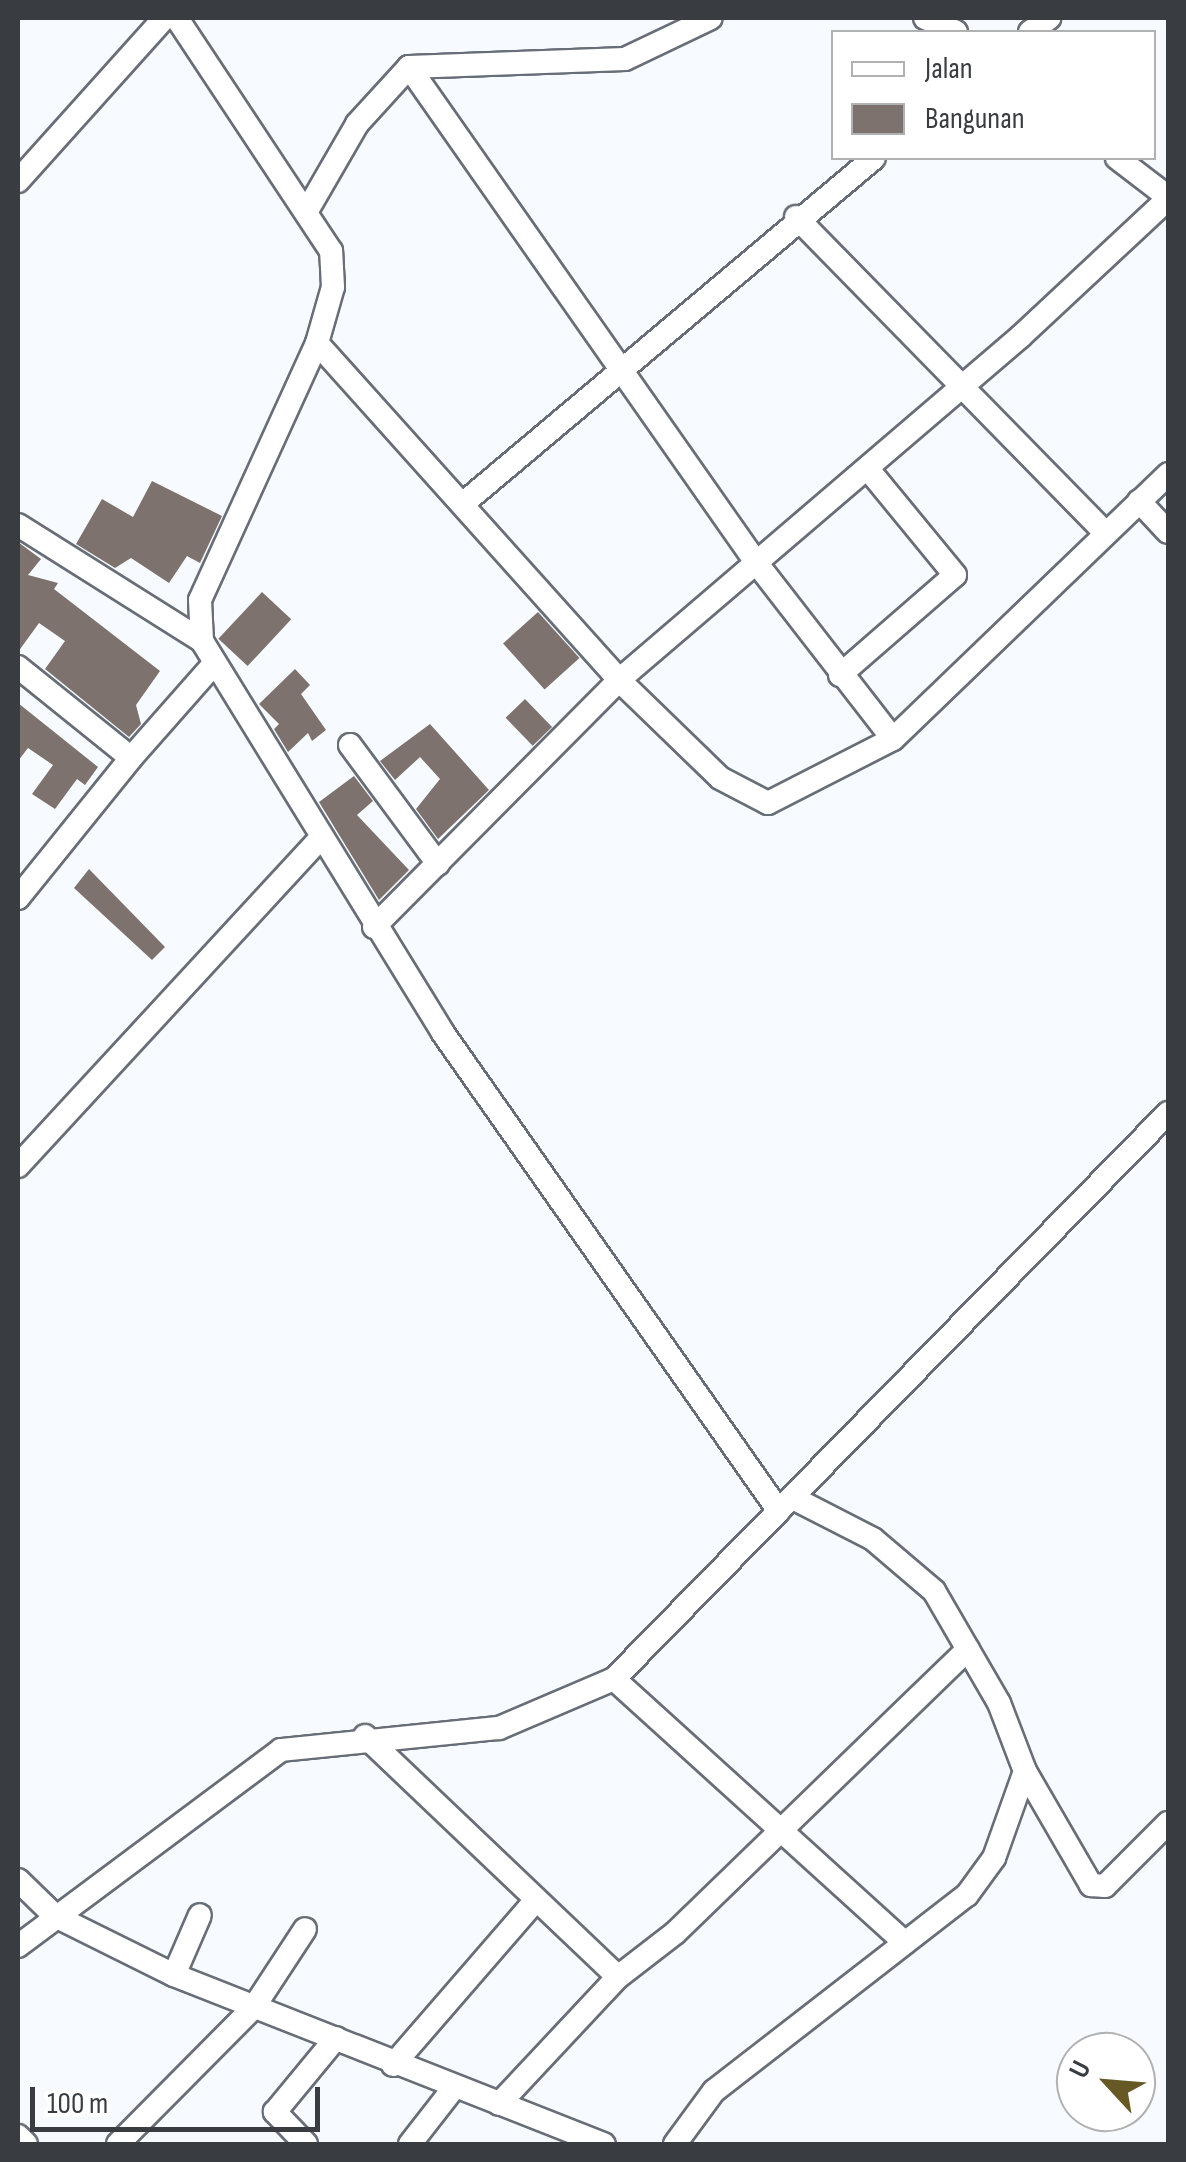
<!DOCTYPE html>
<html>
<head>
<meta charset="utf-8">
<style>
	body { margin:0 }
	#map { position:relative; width:1186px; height:2162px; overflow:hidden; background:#f7fafe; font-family:"Sofia Sans Condensed",sans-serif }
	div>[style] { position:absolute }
	.building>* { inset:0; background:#7d726d; transform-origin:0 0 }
	.roads { filter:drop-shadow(2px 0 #686e77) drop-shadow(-2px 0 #686e77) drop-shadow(0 2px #686e77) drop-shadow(0 -2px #686e77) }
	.minor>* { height:22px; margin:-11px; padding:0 11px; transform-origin:11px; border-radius:11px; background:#fff }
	span { translate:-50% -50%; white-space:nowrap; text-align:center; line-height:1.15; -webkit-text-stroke:10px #fff; paint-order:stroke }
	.frame { position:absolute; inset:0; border:20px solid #393c40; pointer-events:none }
	.legend { position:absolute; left:831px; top:30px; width:325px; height:130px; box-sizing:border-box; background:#fff; border:2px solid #b0b1b3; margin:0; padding:12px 18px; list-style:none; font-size:30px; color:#393c40 }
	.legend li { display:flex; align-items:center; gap:20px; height:50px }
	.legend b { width:50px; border:2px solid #b0b1b3 }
	.north { position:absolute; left:1056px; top:2032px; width:100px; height:100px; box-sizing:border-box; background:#fff; border:2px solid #b0b1b3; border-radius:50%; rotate:296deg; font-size:28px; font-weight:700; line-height:40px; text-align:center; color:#393c40 }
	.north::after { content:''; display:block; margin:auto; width:35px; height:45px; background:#665926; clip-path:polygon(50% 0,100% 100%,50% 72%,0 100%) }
	.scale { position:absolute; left:30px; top:2087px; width:290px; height:45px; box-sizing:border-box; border:5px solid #393c40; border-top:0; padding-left:12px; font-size:30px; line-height:35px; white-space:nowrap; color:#393c40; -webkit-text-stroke:8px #fff; paint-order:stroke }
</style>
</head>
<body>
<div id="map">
	<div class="building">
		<div style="clip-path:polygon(152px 481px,222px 516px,200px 563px,187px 556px,169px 583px,131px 558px,115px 568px,76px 544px,102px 499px,133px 517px)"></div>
		<div style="clip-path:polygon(18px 542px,41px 559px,28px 575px,58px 583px,54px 589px,160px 671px,136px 705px,141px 724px,129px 737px,45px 669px,65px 641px,39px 623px,18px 652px)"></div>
		<div style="left:262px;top:592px;width:40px;height:64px;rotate:43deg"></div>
		<div style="left:538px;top:612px;width:62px;height:47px;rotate:48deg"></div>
		<div style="clip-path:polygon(295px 669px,310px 685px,301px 694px,326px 730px,312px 741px,308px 733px,288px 752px,274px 729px,279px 724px,259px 704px)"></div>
		<div style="left:525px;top:699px;width:39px;height:27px;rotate:46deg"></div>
		<div style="clip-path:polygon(18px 703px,98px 767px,85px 785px,77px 779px,55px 809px,32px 794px,53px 765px,28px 748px,18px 761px)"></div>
		<div style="clip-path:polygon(430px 724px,489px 790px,438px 839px,416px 809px,440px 779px,420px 757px,395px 780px,380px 761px)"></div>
		<div style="clip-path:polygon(354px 776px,373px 801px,357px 815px,409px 870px,379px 900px,319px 802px)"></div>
		<div style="clip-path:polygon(89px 869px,165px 947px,152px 960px,74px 888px)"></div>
	</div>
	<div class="roads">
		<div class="minor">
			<div style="left:925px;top:18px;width:34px;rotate:24deg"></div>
			<div style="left:1030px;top:32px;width:24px;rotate:-36deg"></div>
			<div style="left:409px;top:67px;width:608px;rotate:54.98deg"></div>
			<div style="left:758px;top:565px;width:220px;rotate:52.2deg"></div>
			<div style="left:1117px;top:158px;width:64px;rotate:37.4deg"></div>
			<div style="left:18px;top:181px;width:219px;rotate:-48.1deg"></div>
			<div style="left:308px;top:209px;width:98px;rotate:-60deg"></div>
			<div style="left:357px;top:124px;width:77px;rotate:-47.6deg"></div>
			<div style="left:409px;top:67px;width:216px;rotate:-2.1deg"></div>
			<div style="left:625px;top:59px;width:95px;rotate:-25.5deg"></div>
			<div style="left:796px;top:217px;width:438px;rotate:45.6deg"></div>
			<div style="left:317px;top:343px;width:453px;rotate:48.1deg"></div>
			<div style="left:619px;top:680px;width:141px;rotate:44.1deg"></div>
			<div style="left:720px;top:778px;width:54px;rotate:27.5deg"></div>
			<div style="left:768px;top:803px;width:140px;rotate:-27.1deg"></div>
			<div style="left:893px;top:739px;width:382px;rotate:-43.9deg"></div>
			<div style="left:1139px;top:501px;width:42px;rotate:46.9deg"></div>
			<div style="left:465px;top:502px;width:534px;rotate:-40.07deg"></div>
			<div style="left:18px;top:525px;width:218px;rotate:32.2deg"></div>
			<div style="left:202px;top:641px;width:41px;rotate:-92.8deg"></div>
			<div style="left:200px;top:600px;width:282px;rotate:-65.5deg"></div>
			<div style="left:317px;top:343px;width:58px;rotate:-74.1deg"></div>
			<div style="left:333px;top:287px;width:36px;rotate:-93deg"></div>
			<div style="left:331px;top:251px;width:279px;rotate:-123.5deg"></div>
			<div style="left:202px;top:641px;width:460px;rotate:58.4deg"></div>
			<div style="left:443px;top:1033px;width:584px;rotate:54.9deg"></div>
			<div style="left:18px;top:667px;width:145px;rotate:38.8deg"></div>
			<div style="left:131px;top:758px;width:180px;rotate:128.9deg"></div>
			<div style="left:840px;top:675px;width:152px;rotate:-41deg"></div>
			<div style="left:955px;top:575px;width:137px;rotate:-129.4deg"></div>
			<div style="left:350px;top:745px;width:148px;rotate:53.5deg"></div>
			<div style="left:131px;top:758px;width:124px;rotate:-48.6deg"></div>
			<div style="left:374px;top:927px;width:348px;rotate:-45.2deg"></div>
			<div style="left:619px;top:680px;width:529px;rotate:-40.55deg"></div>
			<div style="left:1021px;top:336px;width:201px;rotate:-43deg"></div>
			<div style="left:18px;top:1166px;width:445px;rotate:-47.3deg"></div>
			<div style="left:614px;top:1679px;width:390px;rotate:42.2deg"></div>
			<div style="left:365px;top:1736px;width:349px;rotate:43.6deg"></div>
			<div style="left:1025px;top:1771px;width:132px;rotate:59.9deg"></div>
			<div style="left:1091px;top:1885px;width:14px;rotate:4deg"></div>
			<div style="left:1105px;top:1886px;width:89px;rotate:-45deg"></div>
			<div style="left:18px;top:1880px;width:52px;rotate:44.2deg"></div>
			<div style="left:55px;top:1916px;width:133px;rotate:26.4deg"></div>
			<div style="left:174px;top:1975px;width:462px;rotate:21.5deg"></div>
			<div style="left:18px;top:1946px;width:328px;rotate:-36.7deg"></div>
			<div style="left:281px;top:1750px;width:219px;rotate:-5.8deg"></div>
			<div style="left:499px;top:1728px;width:125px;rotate:-23.1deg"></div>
			<div style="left:614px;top:1679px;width:792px;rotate:-45.61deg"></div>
			<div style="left:174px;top:1975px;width:65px;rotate:-66.6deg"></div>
			<div style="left:393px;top:2065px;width:218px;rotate:-49.1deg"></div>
			<div style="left:499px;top:2104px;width:174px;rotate:-46.9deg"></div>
			<div style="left:618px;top:1977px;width:72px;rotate:-37.7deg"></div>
			<div style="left:675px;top:1933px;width:408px;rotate:-44.1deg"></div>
			<div style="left:18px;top:2136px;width:11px;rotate:45deg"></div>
			<div style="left:118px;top:2144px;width:193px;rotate:-45.2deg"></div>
			<div style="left:254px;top:2007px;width:93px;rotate:-56.8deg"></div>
			<div style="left:306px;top:2144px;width:45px;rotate:-134.1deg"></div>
			<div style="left:275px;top:2112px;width:96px;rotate:-50.5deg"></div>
			<div style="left:410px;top:2144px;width:70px;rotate:-52deg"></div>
			<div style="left:675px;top:2144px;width:66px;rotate:-53.7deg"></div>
			<div style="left:714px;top:2091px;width:320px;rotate:-37.8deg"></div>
			<div style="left:967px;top:1895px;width:46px;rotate:-53.9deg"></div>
			<div style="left:994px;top:1858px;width:92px;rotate:-70.4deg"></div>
			<div style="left:1025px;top:1771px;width:73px;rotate:-110.9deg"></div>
			<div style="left:999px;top:1703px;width:129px;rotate:-120.1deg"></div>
			<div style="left:934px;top:1591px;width:80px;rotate:-139.6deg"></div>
			<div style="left:873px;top:1539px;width:88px;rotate:-152.9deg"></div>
		</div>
	</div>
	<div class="frame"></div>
	<ul class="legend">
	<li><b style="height:12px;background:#fff"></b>Jalan</li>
	<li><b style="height:28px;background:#7d726d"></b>Bangunan</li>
	</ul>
	<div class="north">U</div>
	<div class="scale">100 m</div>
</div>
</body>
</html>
